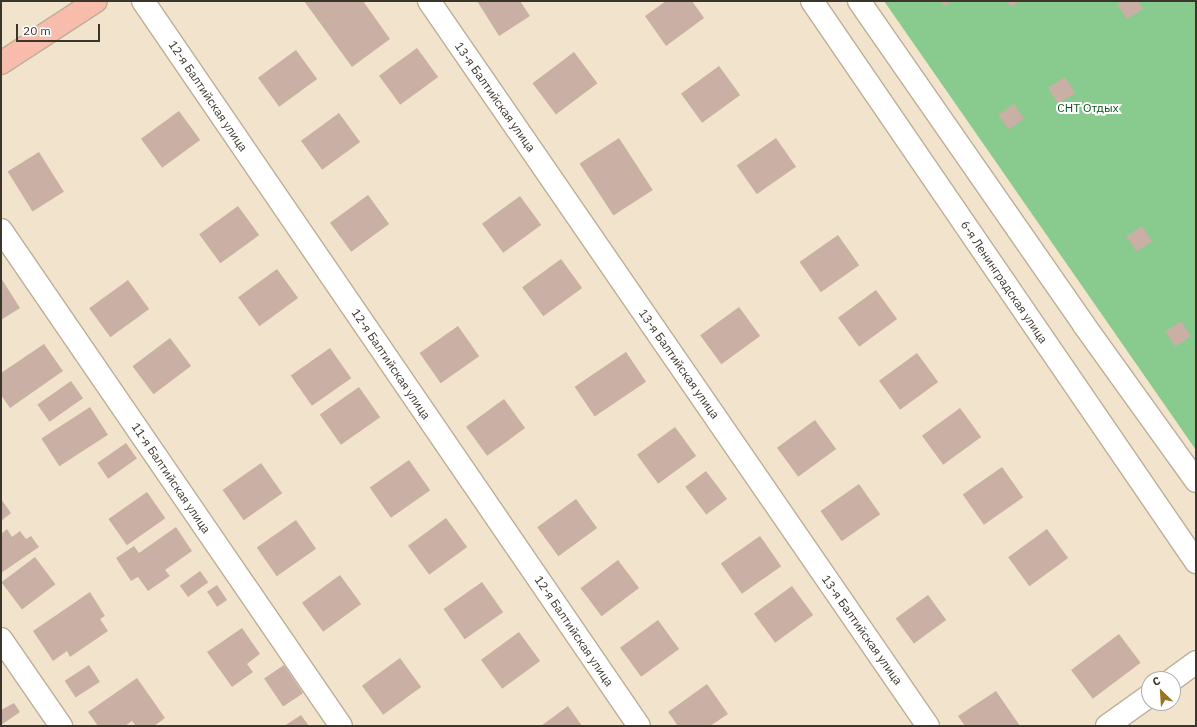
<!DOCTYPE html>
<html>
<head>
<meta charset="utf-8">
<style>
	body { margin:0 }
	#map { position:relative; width:1197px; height:727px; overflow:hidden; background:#f2e4cc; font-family:"IBM Plex Sans",sans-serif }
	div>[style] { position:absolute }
	.green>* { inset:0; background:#89ca8f }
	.building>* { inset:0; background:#caafa4; transform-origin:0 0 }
	.roads { filter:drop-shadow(1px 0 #bdaf98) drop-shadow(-1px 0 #bdaf98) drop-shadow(0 1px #bdaf98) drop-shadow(0 -1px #bdaf98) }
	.minor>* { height:22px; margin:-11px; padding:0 11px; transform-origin:11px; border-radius:11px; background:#fff }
	.major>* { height:22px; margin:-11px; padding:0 11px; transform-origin:11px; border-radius:11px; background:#f7bcab }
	span { translate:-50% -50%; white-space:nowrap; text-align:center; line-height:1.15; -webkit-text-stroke:4px #fff; paint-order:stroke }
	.street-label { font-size:12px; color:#3b362c }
	.park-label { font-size:12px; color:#0b541d }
	.frame { position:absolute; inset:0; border:2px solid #3b362c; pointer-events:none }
	.north { position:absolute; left:1141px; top:671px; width:40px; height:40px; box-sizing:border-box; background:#fff; border:1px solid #b1afab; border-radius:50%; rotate:335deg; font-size:11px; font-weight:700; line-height:16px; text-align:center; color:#3b362c }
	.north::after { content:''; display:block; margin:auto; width:14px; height:18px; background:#98761f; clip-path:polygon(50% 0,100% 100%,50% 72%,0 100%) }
	.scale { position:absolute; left:16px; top:24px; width:84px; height:18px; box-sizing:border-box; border:2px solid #3b362c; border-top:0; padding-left:5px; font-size:12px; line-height:14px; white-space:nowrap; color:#3b362c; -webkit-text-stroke:3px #fff; paint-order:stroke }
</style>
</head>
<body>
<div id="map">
	<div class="green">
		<div style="clip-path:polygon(884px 1px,1196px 1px,1196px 450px)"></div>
	</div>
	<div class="building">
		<div style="clip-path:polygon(304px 1px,363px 1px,390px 39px,352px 67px)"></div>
		<div style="clip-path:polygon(477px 1px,520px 1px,530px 16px,499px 36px)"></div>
		<div style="clip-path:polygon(666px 1px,692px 1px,704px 18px,666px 46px,645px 16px)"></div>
		<div style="clip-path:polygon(941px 1px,951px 1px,944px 6px)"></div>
		<div style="clip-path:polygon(1007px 1px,1020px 1px,1011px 7px)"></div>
		<div style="clip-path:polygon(1121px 1px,1138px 1px,1143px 9px,1127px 19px,1117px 4px)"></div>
		<div style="left:417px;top:48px;width:36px;height:47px;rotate:54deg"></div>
		<div style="left:296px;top:50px;width:36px;height:47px;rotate:54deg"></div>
		<div style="left:574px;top:52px;width:39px;height:52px;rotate:53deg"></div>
		<div style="left:719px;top:66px;width:36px;height:47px;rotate:54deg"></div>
		<div style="left:1065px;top:77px;width:19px;height:20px;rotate:58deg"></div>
		<div style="left:1014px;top:104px;width:18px;height:19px;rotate:56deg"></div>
		<div style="left:179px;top:111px;width:36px;height:47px;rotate:54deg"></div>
		<div style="left:339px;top:113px;width:36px;height:47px;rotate:54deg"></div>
		<div style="left:619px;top:138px;width:62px;height:47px;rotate:57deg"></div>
		<div style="left:776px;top:138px;width:35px;height:48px;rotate:55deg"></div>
		<div style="left:39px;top:152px;width:47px;height:37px;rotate:58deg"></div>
		<div style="left:368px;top:195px;width:36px;height:47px;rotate:54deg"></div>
		<div style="left:520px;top:196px;width:36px;height:47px;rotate:54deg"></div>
		<div style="left:238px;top:206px;width:36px;height:48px;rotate:54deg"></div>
		<div style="left:1142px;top:226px;width:18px;height:19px;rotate:56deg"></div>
		<div style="left:838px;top:235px;width:37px;height:47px;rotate:55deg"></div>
		<div style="left:561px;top:259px;width:36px;height:48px;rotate:54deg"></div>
		<div style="left:277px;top:269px;width:36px;height:48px;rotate:54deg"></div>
		<div style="clip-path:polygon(1px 278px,20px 308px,1px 320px)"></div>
		<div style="left:128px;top:280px;width:36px;height:48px;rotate:54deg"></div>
		<div style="left:876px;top:290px;width:36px;height:47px;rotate:54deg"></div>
		<div style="left:739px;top:307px;width:36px;height:48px;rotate:54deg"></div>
		<div style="left:1181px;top:321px;width:18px;height:19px;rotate:56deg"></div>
		<div style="left:458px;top:326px;width:37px;height:47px;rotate:55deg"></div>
		<div style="left:170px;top:338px;width:35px;height:47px;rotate:53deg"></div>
		<div style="clip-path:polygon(44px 344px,63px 371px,10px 408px,1px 395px,1px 373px)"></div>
		<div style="left:330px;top:348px;width:37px;height:48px;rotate:55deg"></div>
		<div style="left:626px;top:352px;width:36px;height:62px;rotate:56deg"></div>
		<div style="left:917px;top:353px;width:36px;height:47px;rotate:54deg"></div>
		<div style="left:71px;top:381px;width:21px;height:41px;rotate:55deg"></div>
		<div style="left:359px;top:387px;width:37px;height:48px;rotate:55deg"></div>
		<div style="left:504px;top:399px;width:36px;height:47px;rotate:54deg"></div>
		<div style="left:90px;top:407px;width:33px;height:58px;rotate:57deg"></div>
		<div style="left:960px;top:408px;width:36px;height:47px;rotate:54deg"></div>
		<div style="left:815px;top:420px;width:36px;height:47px;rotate:54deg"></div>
		<div style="left:675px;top:427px;width:36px;height:47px;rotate:54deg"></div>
		<div style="left:126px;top:443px;width:19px;height:35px;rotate:55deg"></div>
		<div style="left:409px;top:460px;width:37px;height:48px;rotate:55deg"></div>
		<div style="left:261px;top:463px;width:37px;height:47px;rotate:55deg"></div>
		<div style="left:1002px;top:467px;width:37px;height:48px;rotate:55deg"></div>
		<div style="left:706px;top:471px;width:35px;height:26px;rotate:53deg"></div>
		<div style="left:859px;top:484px;width:37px;height:47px;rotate:55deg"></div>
		<div style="left:147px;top:492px;width:32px;height:47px;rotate:55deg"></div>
		<div style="clip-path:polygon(1px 499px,11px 513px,1px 521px)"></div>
		<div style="left:576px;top:499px;width:36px;height:48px;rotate:54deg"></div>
		<div style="left:446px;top:518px;width:36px;height:47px;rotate:54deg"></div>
		<div style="left:296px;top:520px;width:35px;height:48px;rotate:55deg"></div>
		<div style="clip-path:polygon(176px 527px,192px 551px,165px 570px,170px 576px,148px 591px,138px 577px,131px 581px,116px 558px,134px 546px,139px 553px)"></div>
		<div style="clip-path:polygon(7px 529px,12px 537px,20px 531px,26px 539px,31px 536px,39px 547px,1px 573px,1px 534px)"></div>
		<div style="left:1047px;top:529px;width:36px;height:48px;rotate:54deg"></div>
		<div style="left:760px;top:536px;width:37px;height:48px;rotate:55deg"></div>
		<div style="left:35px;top:557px;width:34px;height:42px;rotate:53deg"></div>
		<div style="left:618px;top:560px;width:35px;height:47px;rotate:53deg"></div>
		<div style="left:200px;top:571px;width:14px;height:25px;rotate:54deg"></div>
		<div style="left:340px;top:575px;width:36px;height:47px;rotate:54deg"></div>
		<div style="left:482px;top:582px;width:37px;height:47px;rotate:55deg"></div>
		<div style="left:217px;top:585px;width:18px;height:12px;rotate:56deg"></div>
		<div style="left:792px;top:586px;width:36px;height:47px;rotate:54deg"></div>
		<div style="clip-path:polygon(90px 592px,105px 616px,100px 619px,108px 631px,70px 657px,67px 651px,53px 661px,33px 631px)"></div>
		<div style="left:928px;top:595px;width:31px;height:40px;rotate:54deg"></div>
		<div style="left:658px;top:620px;width:36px;height:47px;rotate:54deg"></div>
		<div style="clip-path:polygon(242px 628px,260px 654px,247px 664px,253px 672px,232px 687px,207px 652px)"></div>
		<div style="left:519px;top:632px;width:36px;height:47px;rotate:54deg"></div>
		<div style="left:1119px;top:634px;width:36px;height:60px;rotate:53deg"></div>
		<div style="left:400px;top:658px;width:36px;height:47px;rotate:54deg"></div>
		<div style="left:89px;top:665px;width:20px;height:29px;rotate:57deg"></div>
		<div style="left:284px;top:665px;width:34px;height:24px;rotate:56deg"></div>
		<div style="clip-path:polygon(137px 678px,165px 718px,154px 726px,136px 726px,132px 721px,125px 726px,98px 726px,88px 712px)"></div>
		<div style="clip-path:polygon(707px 684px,728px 714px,710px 726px,678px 726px,668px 712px)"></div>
		<div style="clip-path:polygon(996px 691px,1020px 726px,965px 726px,958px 716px)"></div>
		<div style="clip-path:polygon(14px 703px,20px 712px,1px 725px,1px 710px)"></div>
		<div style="clip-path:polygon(568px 706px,582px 726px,541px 726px)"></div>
		<div style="clip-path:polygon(301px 715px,309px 726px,284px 726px)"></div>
	</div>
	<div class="roads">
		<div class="minor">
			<div style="left:143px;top:1px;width:878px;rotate:55.62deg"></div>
			<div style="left:429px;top:1px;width:880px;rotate:55.46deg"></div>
			<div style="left:812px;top:1px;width:680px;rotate:55.61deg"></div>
			<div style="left:859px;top:1px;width:394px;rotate:55.2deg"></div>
			<div style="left:1084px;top:325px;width:192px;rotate:54.3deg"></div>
			<div style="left:1px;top:230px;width:601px;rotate:55.57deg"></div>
			<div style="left:1px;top:639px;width:106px;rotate:55.4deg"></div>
			<div style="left:1173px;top:679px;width:29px;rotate:-36deg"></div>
			<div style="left:1107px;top:726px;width:52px;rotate:-35.5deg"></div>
		</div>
		<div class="major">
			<div style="left:1px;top:63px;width:113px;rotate:-33.1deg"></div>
		</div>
	</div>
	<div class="street-label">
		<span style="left:208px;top:96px;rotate:56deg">12-я Балтийская улица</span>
		<span style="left:495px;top:97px;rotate:55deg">13-я Балтийская улица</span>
		<span style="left:1004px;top:282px;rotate:56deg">6-я Ленинградская улица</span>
		<span style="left:391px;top:364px;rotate:56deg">12-я Балтийская улица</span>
		<span style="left:679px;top:364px;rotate:55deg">13-я Балтийская улица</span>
		<span style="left:171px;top:478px;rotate:56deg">11-я Балтийская улица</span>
		<span style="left:862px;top:630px;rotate:55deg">13-я Балтийская улица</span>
		<span style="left:574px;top:631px;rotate:56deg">12-я Балтийская улица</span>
	</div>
	<div class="park-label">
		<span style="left:1088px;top:108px">СНТ Отдых</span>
	</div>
	<div class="frame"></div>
	<div class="north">С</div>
	<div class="scale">20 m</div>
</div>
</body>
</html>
